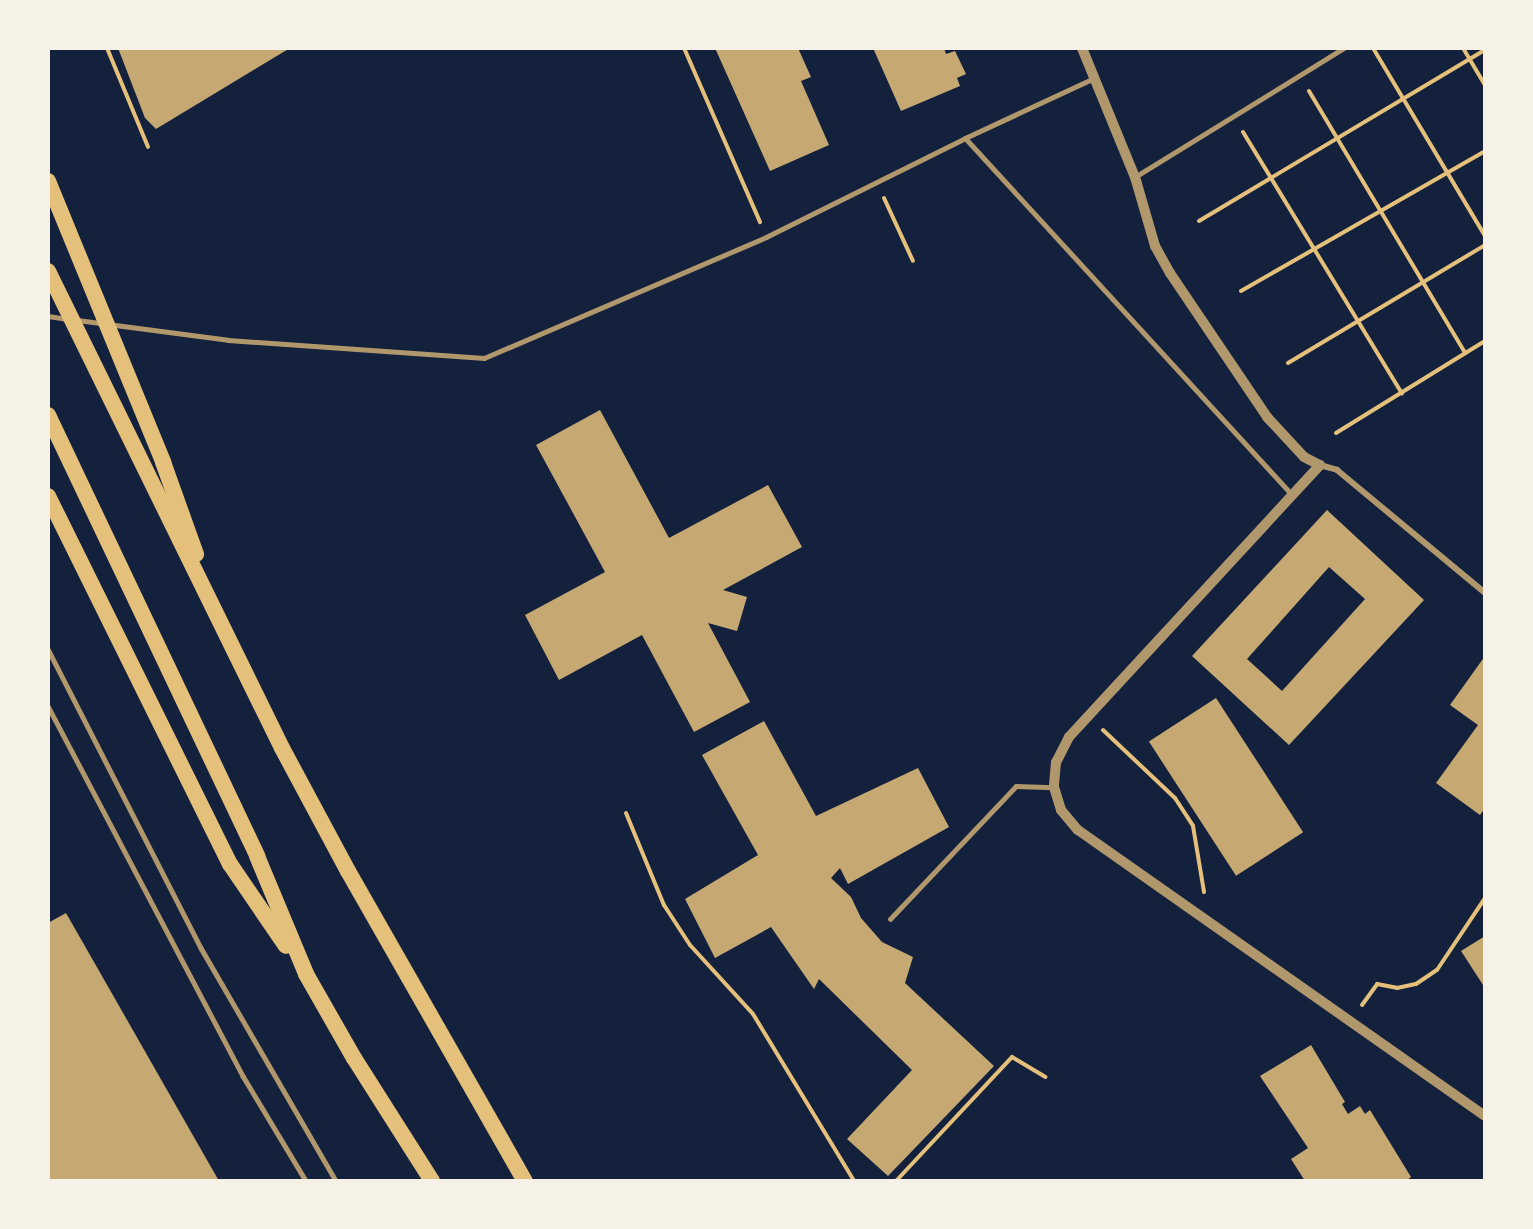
<!DOCTYPE html>
<html>
<head>
<meta charset="utf-8">
<style>
	body { margin:0 }
	#map { position:relative; width:1533px; height:1229px; overflow:hidden; background:#14213d; font-family:"Source Serif 4",serif }
	div>[style] { position:absolute }
	.building>* { inset:0; background:#c6a872; transform-origin:0 0 }
	.path>* { height:4px; margin:-2px; padding:0 2px; transform-origin:2px; border-radius:2px; background:#e5c07b }
	.service>* { height:4.5px; margin:-2.25px; padding:0 2.25px; transform-origin:2.25px; border-radius:2.25px; background:#b1986c }
	.pedestrian>* { height:5px; margin:-2.5px; padding:0 2.5px; transform-origin:2.5px; border-radius:2.5px; background:#b1986c }
	.minor>* { height:6px; margin:-3px; padding:0 3px; transform-origin:3px; border-radius:3px; background:#b1986c }
	.tertiary>* { height:10px; margin:-5px; padding:0 5px; transform-origin:5px; border-radius:5px; background:#b1986c }
	.trunk>* { height:16px; margin:-8px; padding:0 8px; transform-origin:8px; border-radius:8px; background:#e5c07b }
	span { translate:-50% -50%; white-space:nowrap; text-align:center; line-height:1.15; -webkit-text-stroke:6px #f6f1e7; paint-order:stroke }
	.frame { position:absolute; inset:0; border:50px solid #f6f1e7; pointer-events:none }
</style>
</head>
<body>
<div id="map">
	<div class="building">
		<div style="clip-path:polygon(118px 48px,290px 48px,156px 129px,145px 118px)"></div>
		<div style="clip-path:polygon(715px 48px,798px 48px,811px 77px,801px 81px,829px 145px,770px 171px)"></div>
		<div style="clip-path:polygon(873px 48px,944px 48px,946px 54px,955px 51px,966px 74px,957px 78px,960px 86px,901px 111px)"></div>
		<div style="clip-path:polygon(600px 410px,669px 538px,768px 485px,802px 547px,723px 590px,747px 597px,737px 631px,708px 623px,750px 702px,694px 732px,642px 635px,559px 680px,525px 615px,605px 572px,536px 445px)"></div>
		<div style="clip-path:polygon(evenodd,1327px 510px,1424px 600px,1289px 745px,1192px 656px,1327px 510px,1329px 567px,1365px 599px,1282px 691px,1247px 659px,1329px 567px)"></div>
		<div style="clip-path:polygon(1485px 656px,1485px 808px,1480px 815px,1436px 783px,1478px 725px,1450px 705px)"></div>
		<div style="left:1216px;top:698px;width:160px;height:80px;rotate:57deg"></div>
		<div style="clip-path:polygon(764px 721px,816px 816px,918px 768px,949px 827px,848px 884px,840px 868px,831px 878px,851px 897px,861px 918px,882px 942px,913px 957px,905px 983px,994px 1066px,888px 1176px,847px 1139px,912px 1070px,819px 979px,814px 989px,771px 927px,715px 958px,685px 899px,758px 855px,702px 755px)"></div>
		<div style="clip-path:polygon(66px 913px,86px 948px,219px 1181px,48px 1181px,48px 923px)"></div>
		<div style="clip-path:polygon(1485px 936px,1485px 988px,1461px 951px)"></div>
		<div style="clip-path:polygon(1311px 1045px,1345px 1102px,1342px 1104px,1348px 1114px,1360px 1106px,1365px 1114px,1370px 1110px,1411px 1177px,1406px 1181px,1305px 1181px,1291px 1159px,1308px 1148px,1260px 1076px)"></div>
	</div>
	<div class="path">
		<div style="left:107px;top:48px;width:107px;rotate:67.5deg"></div>
		<div style="left:684px;top:48px;width:190px;rotate:66.4deg"></div>
		<div style="left:1373px;top:48px;width:219px;rotate:59.2deg"></div>
		<div style="left:1463px;top:48px;width:43px;rotate:59.3deg"></div>
		<div style="left:1309px;top:91px;width:305px;rotate:59.2deg"></div>
		<div style="left:1243px;top:132px;width:306px;rotate:58.7deg"></div>
		<div style="left:884px;top:198px;width:69px;rotate:65.3deg"></div>
		<div style="left:1199px;top:221px;width:333px;rotate:-30.9deg"></div>
		<div style="left:1241px;top:291px;width:281px;rotate:-29.8deg"></div>
		<div style="left:1288px;top:363px;width:230px;rotate:-30.9deg"></div>
		<div style="left:1336px;top:433px;width:175px;rotate:-31.7deg"></div>
		<div style="left:1103px;top:730px;width:99px;rotate:43.4deg"></div>
		<div style="left:1175px;top:798px;width:33px;rotate:57deg"></div>
		<div style="left:1193px;top:826px;width:67px;rotate:80.5deg"></div>
		<div style="left:626px;top:813px;width:100px;rotate:67.6deg"></div>
		<div style="left:664px;top:905px;width:48px;rotate:57deg"></div>
		<div style="left:690px;top:945px;width:93px;rotate:47.6deg"></div>
		<div style="left:753px;top:1014px;width:195px;rotate:58.8deg"></div>
		<div style="left:1362px;top:1005px;width:26px;rotate:-54deg"></div>
		<div style="left:1377px;top:984px;width:20px;rotate:11deg"></div>
		<div style="left:1397px;top:988px;width:19px;rotate:-12deg"></div>
		<div style="left:1416px;top:984px;width:25px;rotate:-34deg"></div>
		<div style="left:1437px;top:970px;width:87px;rotate:-56.3deg"></div>
		<div style="left:896px;top:1181px;width:170px;rotate:-46.9deg"></div>
		<div style="left:1012px;top:1057px;width:39px;rotate:31deg"></div>
	</div>
	<div class="service">
		<div style="left:1135px;top:177px;width:246px;rotate:-31.7deg"></div>
		<div style="left:48px;top:649px;width:336px;rotate:62.9deg"></div>
		<div style="left:201px;top:948px;width:269px;rotate:59.9deg"></div>
		<div style="left:48px;top:706px;width:418px;rotate:62.2deg"></div>
		<div style="left:243px;top:1076px;width:122px;rotate:59deg"></div>
		<div style="left:890px;top:919px;width:183px;rotate:-46.5deg"></div>
		<div style="left:1016px;top:786px;width:37px;rotate:2deg"></div>
	</div>
	<div class="pedestrian">
		<div style="left:965px;top:138px;width:140px;rotate:-24.9deg"></div>
		<div style="left:48px;top:316px;width:20px;rotate:9deg"></div>
		<div style="left:77px;top:320px;width:152px;rotate:7.5deg"></div>
		<div style="left:228px;top:340px;width:257px;rotate:4deg"></div>
		<div style="left:484px;top:358px;width:307px;rotate:-23.2deg"></div>
		<div style="left:766px;top:237px;width:222px;rotate:-26.4deg"></div>
		<div style="left:965px;top:138px;width:483px;rotate:47.5deg"></div>
	</div>
	<div class="minor">
		<div style="left:1320px;top:465px;width:18px;rotate:16deg"></div>
		<div style="left:1337px;top:470px;width:192px;rotate:39.7deg"></div>
	</div>
	<div class="tertiary">
		<div style="left:1082px;top:48px;width:139px;rotate:67.7deg"></div>
		<div style="left:1135px;top:177px;width:72px;rotate:73.8deg"></div>
		<div style="left:1155px;top:246px;width:31px;rotate:61deg"></div>
		<div style="left:1170px;top:273px;width:174px;rotate:56deg"></div>
		<div style="left:1267px;top:417px;width:54px;rotate:47.2deg"></div>
		<div style="left:1304px;top:457px;width:18px;rotate:27deg"></div>
		<div style="left:1320px;top:465px;width:370px;rotate:132.7deg"></div>
		<div style="left:1069px;top:737px;width:28px;rotate:117deg"></div>
		<div style="left:1056px;top:762px;width:25px;rotate:95deg"></div>
		<div style="left:1054px;top:787px;width:24px;rotate:73deg"></div>
		<div style="left:1061px;top:810px;width:26px;rotate:50deg"></div>
		<div style="left:1078px;top:830px;width:497px;rotate:35.1deg"></div>
	</div>
	<div class="trunk">
		<div style="left:48px;top:181px;width:304px;rotate:67.7deg"></div>
		<div style="left:163px;top:462px;width:98px;rotate:70.3deg"></div>
		<div style="left:48px;top:271px;width:531px;rotate:63.87deg"></div>
		<div style="left:282px;top:748px;width:140px;rotate:61.8deg"></div>
		<div style="left:348px;top:871px;width:357px;rotate:60.3deg"></div>
		<div style="left:48px;top:415px;width:488px;rotate:64.6deg"></div>
		<div style="left:257px;top:856px;width:128px;rotate:67.4deg"></div>
		<div style="left:306px;top:974px;width:97px;rotate:60.3deg"></div>
		<div style="left:354px;top:1058px;width:146px;rotate:57.6deg"></div>
		<div style="left:48px;top:496px;width:411px;rotate:63.7deg"></div>
		<div style="left:230px;top:864px;width:99px;rotate:55.7deg"></div>
	</div>
	<div class="frame"></div>
</div>
</body>
</html>
